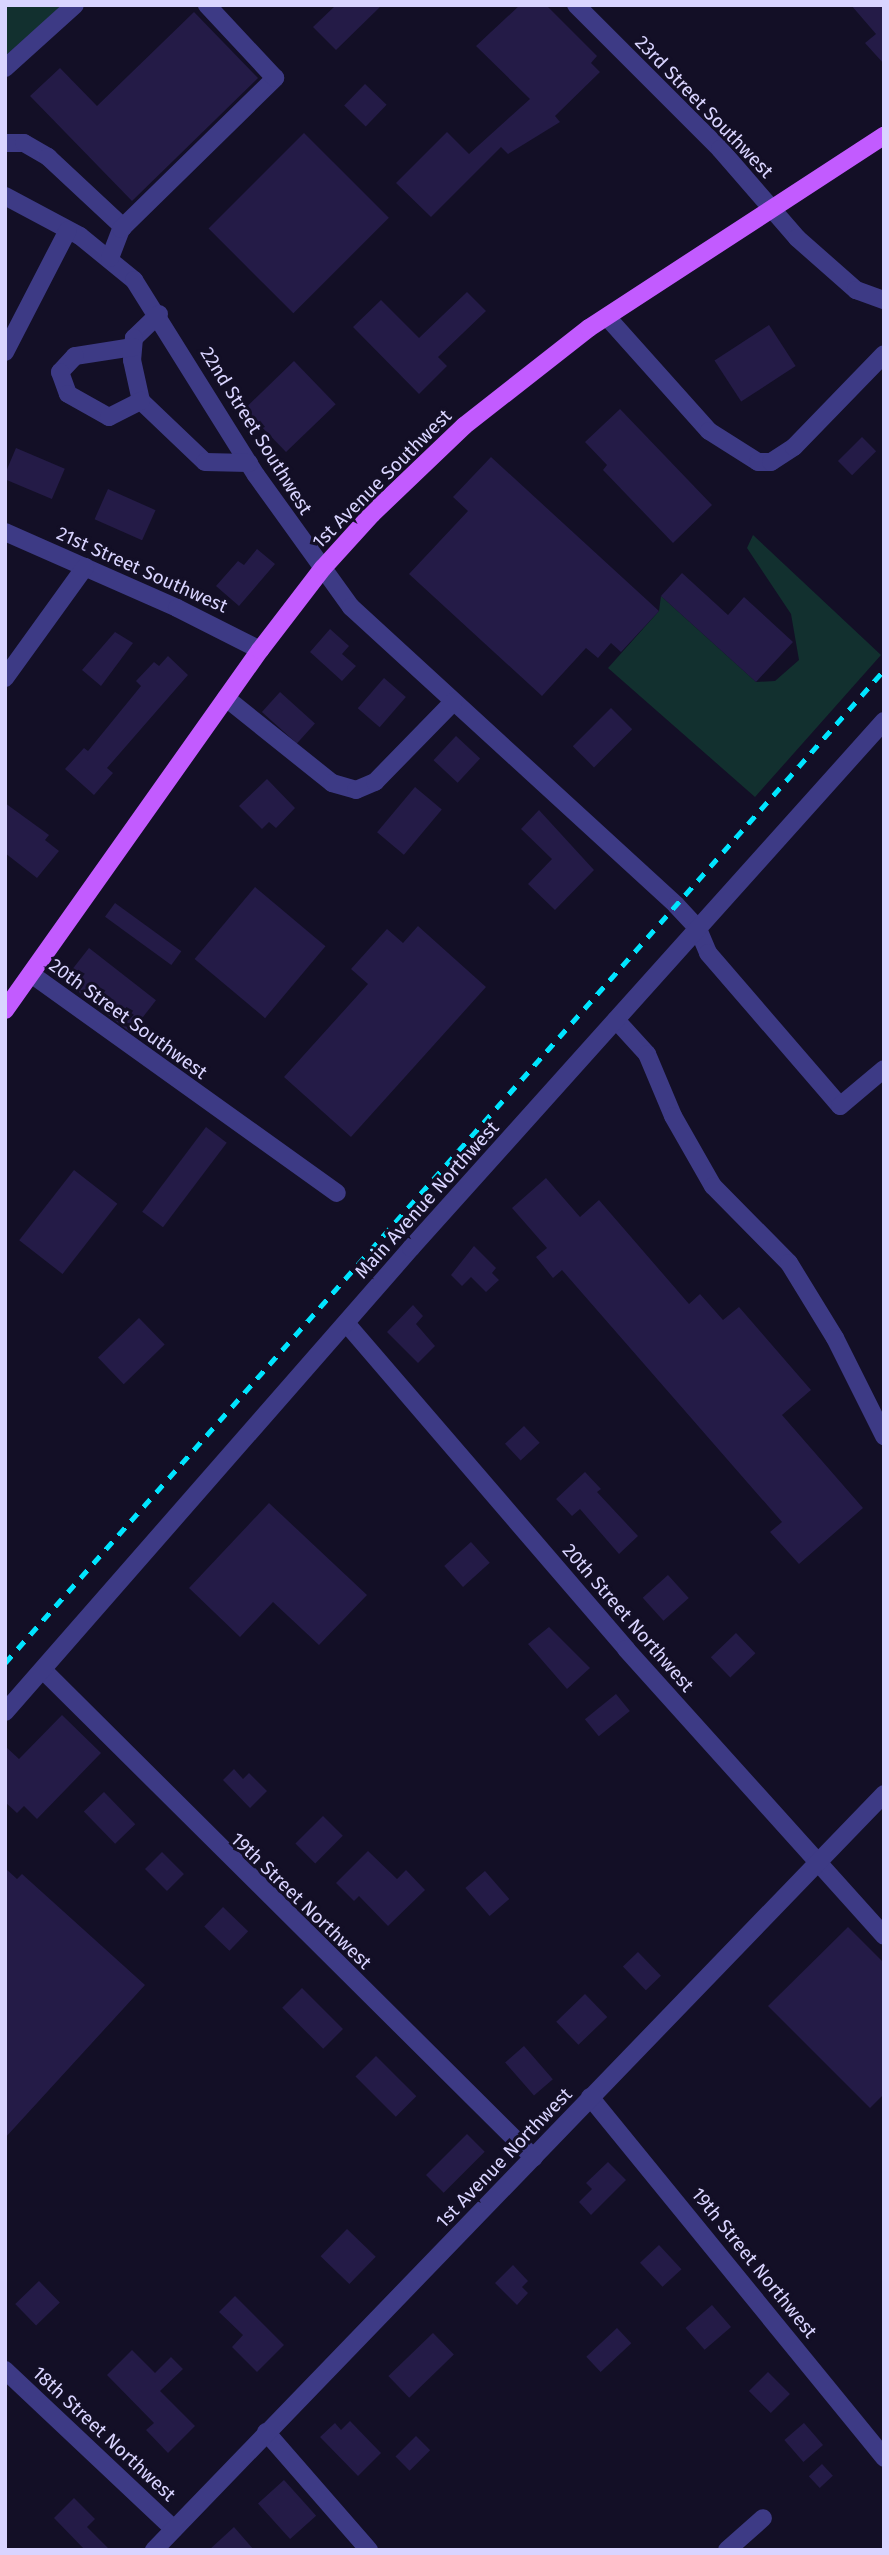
<!DOCTYPE html>
<html>
<head>
<meta charset="utf-8">
<style>
	body { margin:0 }
	#map { position:relative; width:889px; height:2555px; overflow:hidden; background:#130f26; font-family:"Fira Sans",sans-serif }
	div>[style] { position:absolute }
	.green>* { inset:0; background:#12302f }
	.building>* { inset:0; background:#241b47; transform-origin:0 0 }
	.minor>* { height:18px; margin:-9px; padding:0 9px; transform-origin:9px; border-radius:9px; background:#3d3a85 }
	.major>* { height:18px; margin:-9px; padding:0 9px; transform-origin:9px; border-radius:9px; background:#c25bff }
	.rail>* { height:5px; margin-top:-2.5px; transform-origin:0; background:repeating-linear-gradient(90deg,#00e5ff 0 10px,transparent 0 19px) }
	span { translate:-50% -50%; white-space:nowrap; text-align:center; line-height:1.15; -webkit-text-stroke:6px #130f26; paint-order:stroke }
	.street-label { font-size:19px; color:#d9d4ff }
	.frame { position:absolute; inset:0; border:7px solid #d9d4ff; pointer-events:none }
</style>
</head>
<body>
<div id="map">
	<div class="green">
		<div style="clip-path:polygon(5px 5px,63px 5px,5px 56px)"></div>
		<div style="clip-path:polygon(753px 535px,881px 655px,755px 797px,608px 668px,659px 611px,661px 596px,756px 682px,775px 681px,799px 660px,791px 614px,747px 548px)"></div>
	</div>
	<div class="building">
		<div style="clip-path:polygon(336px 5px,382px 5px,336px 50px,313px 27px)"></div>
		<div style="clip-path:polygon(520px 5px,546px 5px,597px 56px,591px 63px,600px 72px,555px 116px,560px 122px,508px 154px,501px 147px,431px 217px,396px 183px,447px 132px,469px 154px,530px 99px,476px 46px)"></div>
		<div style="clip-path:polygon(851px 5px,884px 5px,884px 64px,865px 43px,876px 34px)"></div>
		<div style="clip-path:polygon(194px 12px,258px 78px,132px 201px,30px 96px,60px 68px,97px 106px)"></div>
		<div style="left:365px;top:84px;width:30px;height:30px;rotate:44deg"></div>
		<div style="left:304px;top:133px;width:120px;height:135px;rotate:45deg"></div>
		<div style="clip-path:polygon(467px 292px,486px 311px,438px 357px,447px 366px,419px 394px,353px 327px,381px 300px,419px 338px)"></div>
		<div style="left:769px;top:325px;width:49px;height:65px;rotate:57deg"></div>
		<div style="left:294px;top:361px;width:60px;height:69px;rotate:46deg"></div>
		<div style="clip-path:polygon(620px 409px,712px 505px,673px 543px,603px 470px,607px 465px,585px 442px)"></div>
		<div style="left:862px;top:437px;width:20px;height:34px;rotate:45deg"></div>
		<div style="left:16px;top:448px;width:53px;height:33px;rotate:23deg"></div>
		<div style="clip-path:polygon(491px 457px,659px 611px,621px 652px,611px 643px,598px 658px,586px 648px,542px 696px,409px 574px,468px 511px,453px 497px)"></div>
		<div style="left:108px;top:489px;width:52px;height:33px;rotate:24deg"></div>
		<div style="clip-path:polygon(257px 549px,275px 564px,239px 606px,216px 586px,238px 561px,244px 565px)"></div>
		<div style="clip-path:polygon(682px 573px,728px 615px,744px 597px,793px 642px,756px 682px,661px 596px)"></div>
		<div style="clip-path:polygon(330px 629px,349px 646px,342px 654px,356px 666px,342px 681px,310px 652px)"></div>
		<div style="clip-path:polygon(115px 632px,133px 643px,101px 686px,82px 670px)"></div>
		<div style="clip-path:polygon(168px 656px,188px 675px,107px 768px,113px 773px,94px 795px,65px 769px,84px 748px,88px 751px,141px 686px,136px 681px,154px 662px,159px 666px)"></div>
		<div style="left:384px;top:678px;width:29px;height:40px;rotate:41deg"></div>
		<div style="left:280px;top:692px;width:47px;height:27px;rotate:42deg"></div>
		<div style="left:611px;top:708px;width:30px;height:54px;rotate:45deg"></div>
		<div style="left:456px;top:736px;width:33px;height:33px;rotate:43deg"></div>
		<div style="clip-path:polygon(267px 779px,295px 808px,276px 828px,269px 822px,262px 829px,239px 806px)"></div>
		<div style="left:415px;top:787px;width:35px;height:59px;rotate:40deg"></div>
		<div style="clip-path:polygon(5px 803px,49px 835px,45px 840px,59px 851px,37px 878px,5px 853px)"></div>
		<div style="clip-path:polygon(539px 810px,594px 870px,555px 910px,528px 884px,552px 859px,521px 829px)"></div>
		<div style="left:255px;top:887px;width:92px;height:94px;rotate:40deg"></div>
		<div style="left:115px;top:903px;width:82px;height:17px;rotate:36deg"></div>
		<div style="clip-path:polygon(418px 926px,486px 987px,351px 1137px,284px 1077px,368px 984px,351px 969px,387px 929px,403px 943px)"></div>
		<div style="left:89px;top:948px;width:85px;height:41px;rotate:38deg"></div>
		<div style="left:206px;top:1127px;width:26px;height:106px;rotate:37deg"></div>
		<div style="left:74px;top:1170px;width:55px;height:89px;rotate:38deg"></div>
		<div style="clip-path:polygon(546px 1178px,580px 1217px,599px 1200px,689px 1304px,700px 1294px,723px 1320px,739px 1307px,811px 1390px,782px 1415px,863px 1508px,799px 1564px,770px 1532px,782px 1522px,562px 1270px,553px 1278px,536px 1257px,547px 1248px,512px 1208px)"></div>
		<div style="clip-path:polygon(474px 1246px,496px 1268px,492px 1273px,499px 1280px,486px 1292px,471px 1277px,462px 1286px,451px 1275px)"></div>
		<div style="clip-path:polygon(413px 1305px,423px 1316px,416px 1324px,435px 1346px,418px 1363px,387px 1332px)"></div>
		<div style="left:139px;top:1318px;width:37px;height:57px;rotate:46deg"></div>
		<div style="left:524px;top:1426px;width:23px;height:26px;rotate:47deg"></div>
		<div style="clip-path:polygon(585px 1472px,601px 1489px,597px 1492px,638px 1536px,619px 1554px,580px 1509px,572px 1516px,556px 1499px)"></div>
		<div style="clip-path:polygon(269px 1503px,367px 1595px,319px 1645px,273px 1602px,240px 1637px,189px 1588px)"></div>
		<div style="left:471px;top:1542px;width:28px;height:36px;rotate:48deg"></div>
		<div style="left:668px;top:1575px;width:31px;height:34px;rotate:48deg"></div>
		<div style="clip-path:polygon(549px 1627px,590px 1668px,567px 1689px,528px 1644px)"></div>
		<div style="left:736px;top:1633px;width:28px;height:35px;rotate:46deg"></div>
		<div style="left:616px;top:1694px;width:22px;height:40px;rotate:51deg"></div>
		<div style="clip-path:polygon(62px 1715px,101px 1753px,37px 1819px,24px 1806px,17px 1813px,5px 1802px,5px 1746px,19px 1759px)"></div>
		<div style="clip-path:polygon(234px 1769px,243px 1779px,249px 1773px,267px 1791px,250px 1808px,223px 1780px)"></div>
		<div style="left:104px;top:1792px;width:45px;height:28px;rotate:46deg"></div>
		<div style="left:323px;top:1816px;width:28px;height:39px;rotate:45deg"></div>
		<div style="clip-path:polygon(368px 1851px,397px 1879px,406px 1870px,425px 1890px,388px 1926px,359px 1896px,354px 1901px,336px 1883px)"></div>
		<div style="left:162px;top:1852px;width:31px;height:24px;rotate:45deg"></div>
		<div style="clip-path:polygon(5px 1868px,17px 1879px,22px 1874px,145px 1985px,5px 2138px)"></div>
		<div style="left:485px;top:1871px;width:37px;height:26px;rotate:49deg"></div>
		<div style="left:223px;top:1907px;width:35px;height:27px;rotate:44deg"></div>
		<div style="clip-path:polygon(848px 1927px,884px 1963px,884px 2094px,870px 2108px,768px 2006px)"></div>
		<div style="left:638px;top:1952px;width:33px;height:21px;rotate:46deg"></div>
		<div style="left:302px;top:1988px;width:58px;height:28px;rotate:45deg"></div>
		<div style="left:585px;top:1994px;width:32px;height:40px;rotate:46deg"></div>
		<div style="left:524px;top:2046px;width:44px;height:25px;rotate:49deg"></div>
		<div style="left:376px;top:2056px;width:57px;height:29px;rotate:45deg"></div>
		<div style="left:467px;top:2134px;width:25px;height:58px;rotate:45deg"></div>
		<div style="clip-path:polygon(608px 2162px,626px 2180px,591px 2215px,579px 2202px,592px 2189px,586px 2183px)"></div>
		<div style="left:347px;top:2229px;width:40px;height:38px;rotate:44deg"></div>
		<div style="left:659px;top:2245px;width:33px;height:26px;rotate:47deg"></div>
		<div style="clip-path:polygon(513px 2265px,528px 2281px,522px 2287px,528px 2293px,517px 2305px,495px 2283px)"></div>
		<div style="left:39px;top:2281px;width:30px;height:33px;rotate:46deg"></div>
		<div style="clip-path:polygon(235px 2296px,284px 2345px,257px 2372px,232px 2347px,243px 2335px,219px 2312px)"></div>
		<div style="left:712px;top:2305px;width:29px;height:35px;rotate:49deg"></div>
		<div style="left:617px;top:2328px;width:21px;height:42px;rotate:47deg"></div>
		<div style="left:433px;top:2333px;width:30px;height:62px;rotate:46deg"></div>
		<div style="clip-path:polygon(132px 2350px,155px 2373px,171px 2357px,183px 2369px,160px 2391px,195px 2426px,168px 2453px,146px 2430px,154px 2423px,107px 2375px)"></div>
		<div style="left:768px;top:2372px;width:31px;height:27px;rotate:45deg"></div>
		<div style="clip-path:polygon(350px 2421px,381px 2453px,358px 2476px,320px 2437px,335px 2423px,341px 2430px)"></div>
		<div style="left:804px;top:2423px;width:29px;height:26px;rotate:49deg"></div>
		<div style="left:416px;top:2436px;width:20px;height:29px;rotate:45deg"></div>
		<div style="left:822px;top:2464px;width:16px;height:18px;rotate:47deg"></div>
		<div style="left:284px;top:2480px;width:48px;height:35px;rotate:48deg"></div>
		<div style="clip-path:polygon(74px 2498px,95px 2519px,87px 2527px,110px 2550px,85px 2550px,54px 2518px)"></div>
		<div style="clip-path:polygon(234px 2527px,254px 2550px,209px 2550px)"></div>
	</div>
	<div class="minor">
		<div style="left:576px;top:5px;width:204px;rotate:45deg"></div>
		<div style="left:720px;top:149px;width:118px;rotate:49.1deg"></div>
		<div style="left:797px;top:238px;width:79px;rotate:41.4deg"></div>
		<div style="left:856px;top:290px;width:30px;rotate:20deg"></div>
		<div style="left:5px;top:68px;width:94px;rotate:-42deg"></div>
		<div style="left:5px;top:143px;width:19px"></div>
		<div style="left:24px;top:143px;width:28px;rotate:30deg"></div>
		<div style="left:48px;top:157px;width:103px;rotate:43deg"></div>
		<div style="left:5px;top:196px;width:85px;rotate:28.1deg"></div>
		<div style="left:80px;top:236px;width:70px;rotate:39.2deg"></div>
		<div style="left:134px;top:280px;width:230px;rotate:58deg"></div>
		<div style="left:256px;top:475px;width:163px;rotate:54.3deg"></div>
		<div style="left:351px;top:607px;width:441px;rotate:42.5deg"></div>
		<div style="left:676px;top:905px;width:33px;rotate:47deg"></div>
		<div style="left:698px;top:929px;width:26px;rotate:67deg"></div>
		<div style="left:708px;top:953px;width:202px;rotate:49.2deg"></div>
		<div style="left:840px;top:1106px;width:57px;rotate:-40.1deg"></div>
		<div style="left:110px;top:258px;width:31px;rotate:-69deg"></div>
		<div style="left:121px;top:229px;width:216px;rotate:-44.4deg"></div>
		<div style="left:275px;top:78px;width:100px;rotate:-133deg"></div>
		<div style="left:159px;top:314px;width:35px;rotate:136deg"></div>
		<div style="left:134px;top:338px;width:22px;rotate:95deg"></div>
		<div style="left:132px;top:360px;width:42px;rotate:77.6deg"></div>
		<div style="left:141px;top:401px;width:88px;rotate:43.6deg"></div>
		<div style="left:205px;top:462px;width:44px;rotate:1.3deg"></div>
		<div style="left:607px;top:317px;width:153px;rotate:48.2deg"></div>
		<div style="left:709px;top:431px;width:58px;rotate:32.3deg"></div>
		<div style="left:758px;top:462px;width:13px"></div>
		<div style="left:771px;top:462px;width:27px;rotate:-33deg"></div>
		<div style="left:794px;top:447px;width:129px;rotate:-45.9deg"></div>
		<div style="left:133px;top:347px;width:59px;rotate:171.2deg"></div>
		<div style="left:75px;top:356px;width:22px;rotate:133deg"></div>
		<div style="left:60px;top:372px;width:23px;rotate:70deg"></div>
		<div style="left:68px;top:394px;width:47px;rotate:29.3deg"></div>
		<div style="left:109px;top:417px;width:36px;rotate:-27deg"></div>
		<div style="left:5px;top:352px;width:137px;rotate:-62.7deg"></div>
		<div style="left:5px;top:532px;width:188px;rotate:23.8deg"></div>
		<div style="left:177px;top:608px;width:93px;rotate:26.8deg"></div>
		<div style="left:5px;top:678px;width:137px;rotate:-54.2deg"></div>
		<div style="left:226px;top:698px;width:136px;rotate:38.7deg"></div>
		<div style="left:332px;top:783px;width:25px;rotate:16deg"></div>
		<div style="left:356px;top:790px;width:21px;rotate:-23deg"></div>
		<div style="left:375px;top:782px;width:112px;rotate:-45.7deg"></div>
		<div style="left:31px;top:974px;width:376px;rotate:35.6deg"></div>
		<div style="left:616px;top:1020px;width:46px;rotate:47.6deg"></div>
		<div style="left:647px;top:1054px;width:67px;rotate:67.2deg"></div>
		<div style="left:673px;top:1116px;width:81px;rotate:60.3deg"></div>
		<div style="left:713px;top:1186px;width:108px;rotate:45.4deg"></div>
		<div style="left:789px;top:1263px;width:88px;rotate:58.5deg"></div>
		<div style="left:835px;top:1338px;width:110px;rotate:63.4deg"></div>
		<div style="left:346px;top:1323px;width:430px;rotate:49.3deg"></div>
		<div style="left:626px;top:1649px;width:386px;rotate:48deg"></div>
		<div style="left:43px;top:1670px;width:692px;rotate:44.82deg"></div>
		<div style="left:5px;top:1712px;width:617px;rotate:-48.81deg"></div>
		<div style="left:411px;top:1248px;width:708px;rotate:-48.09deg"></div>
		<div style="left:590px;top:2097px;width:466px;rotate:50.8deg"></div>
		<div style="left:5px;top:2370px;width:232px;rotate:43.3deg"></div>
		<div style="left:266px;top:2432px;width:157px;rotate:48.9deg"></div>
		<div style="left:154px;top:2550px;width:1051px;rotate:-46deg"></div>
		<div style="left:727px;top:2550px;width:48px;rotate:-41.6deg"></div>
	</div>
	<div class="major">
		<div style="left:5px;top:1010px;width:441px;rotate:-54.7deg"></div>
		<div style="left:260px;top:650px;width:103px;rotate:-52.5deg"></div>
		<div style="left:323px;top:568px;width:73px;rotate:-47.8deg"></div>
		<div style="left:372px;top:514px;width:127px;rotate:-43.7deg"></div>
		<div style="left:464px;top:426px;width:159px;rotate:-38.1deg"></div>
		<div style="left:589px;top:328px;width:352px;rotate:-33.1deg"></div>
	</div>
	<div class="rail">
		<div style="left:5px;top:1663px;width:1326px;rotate:-48.48deg"></div>
	</div>
	<div class="street-label">
		<span style="left:704px;top:107px;rotate:46deg">23rd Street Southwest</span>
		<span style="left:256px;top:431px;rotate:58deg">22nd Street Southwest</span>
		<span style="left:382px;top:479px;rotate:-45deg">1st Avenue Southwest</span>
		<span style="left:142px;top:570px;rotate:24deg">21st Street Southwest</span>
		<span style="left:128px;top:1019px;rotate:36deg">20th Street Southwest</span>
		<span style="left:427px;top:1200px;rotate:-48deg">Main Avenue Northwest</span>
		<span style="left:628px;top:1618px;rotate:49deg">20th Street Northwest</span>
		<span style="left:301px;top:1901px;rotate:44deg">19th Street Northwest</span>
		<span style="left:504px;top:2158px;rotate:-46deg">1st Avenue Northwest</span>
		<span style="left:754px;top:2263px;rotate:51deg">19th Street Northwest</span>
		<span style="left:104px;top:2434px;rotate:43deg">18th Street Northwest</span>
	</div>
	<div class="frame"></div>
</div>
</body>
</html>
